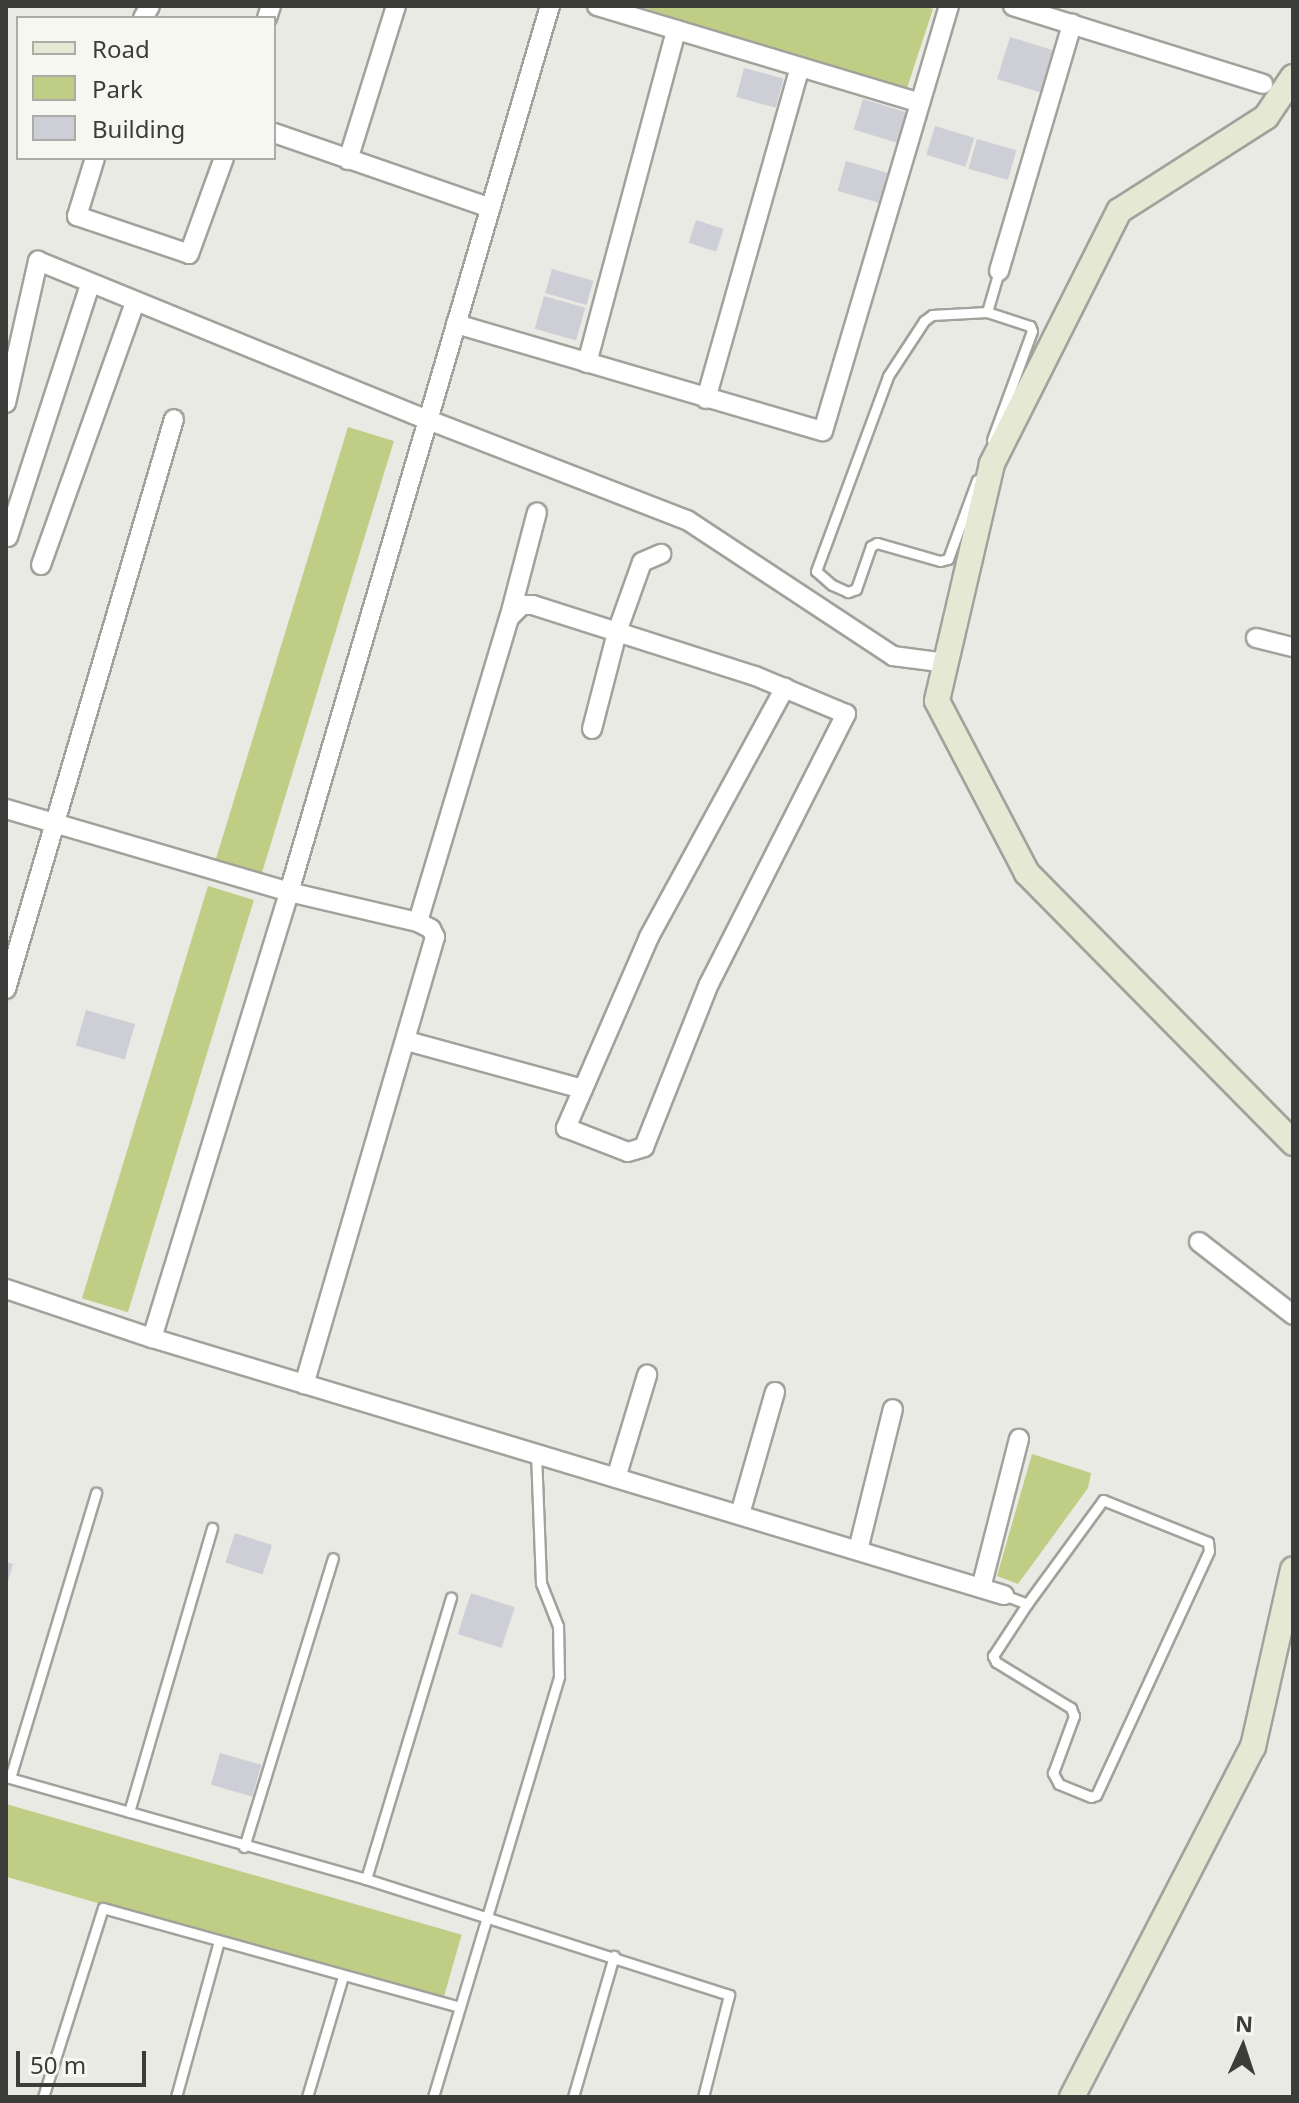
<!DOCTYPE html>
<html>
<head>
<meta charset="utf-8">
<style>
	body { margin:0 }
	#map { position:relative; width:1299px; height:2103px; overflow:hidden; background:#e8eae3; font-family:"Noto Sans",sans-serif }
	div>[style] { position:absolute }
	.green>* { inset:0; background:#c0ce85; transform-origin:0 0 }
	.building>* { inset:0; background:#cecfd6; transform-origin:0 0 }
	.roads { filter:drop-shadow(2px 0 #a1a29c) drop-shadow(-2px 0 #a1a29c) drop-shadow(0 2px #a1a29c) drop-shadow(0 -2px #a1a29c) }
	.lane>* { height:9px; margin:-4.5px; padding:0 4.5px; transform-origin:4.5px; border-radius:4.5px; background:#fff }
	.street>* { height:18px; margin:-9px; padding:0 9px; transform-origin:9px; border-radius:9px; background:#fff }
	.secondary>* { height:24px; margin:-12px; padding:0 12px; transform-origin:12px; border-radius:12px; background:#e5e9d3 }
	span { translate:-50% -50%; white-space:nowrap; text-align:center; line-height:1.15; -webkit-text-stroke:6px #f5f7f0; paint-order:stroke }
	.frame { position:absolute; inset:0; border:8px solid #3c3c3a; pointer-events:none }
	.legend { position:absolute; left:16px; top:16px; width:260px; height:144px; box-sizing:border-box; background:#f5f7f0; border:2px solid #abaca7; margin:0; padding:10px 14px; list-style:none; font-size:24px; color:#3c3c3a }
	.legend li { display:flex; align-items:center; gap:16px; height:40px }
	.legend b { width:40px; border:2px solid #abaca7 }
	.north { position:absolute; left:1203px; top:2007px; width:80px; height:80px; -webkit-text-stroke:6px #f5f7f0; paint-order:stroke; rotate:3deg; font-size:22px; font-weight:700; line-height:32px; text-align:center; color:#3c3c3a }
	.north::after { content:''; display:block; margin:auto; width:28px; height:36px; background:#3c3c3a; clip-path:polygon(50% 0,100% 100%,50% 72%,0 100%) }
	.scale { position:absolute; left:16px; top:2051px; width:130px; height:36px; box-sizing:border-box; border:4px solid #3c3c3a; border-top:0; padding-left:10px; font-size:24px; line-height:28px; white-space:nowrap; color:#3c3c3a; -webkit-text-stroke:6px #f5f7f0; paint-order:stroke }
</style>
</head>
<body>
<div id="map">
	<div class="green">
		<div style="clip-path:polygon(638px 6px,923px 6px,933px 9px,906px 91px)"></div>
		<div style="left:348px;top:427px;width:48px;height:455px;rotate:17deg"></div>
		<div style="left:208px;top:886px;width:48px;height:431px;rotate:17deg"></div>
		<div style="clip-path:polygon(1032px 1454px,1091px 1473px,1088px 1488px,1018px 1584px,997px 1576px)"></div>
		<div style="left:6px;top:1804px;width:474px;height:70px;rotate:16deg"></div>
	</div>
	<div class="building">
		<div style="left:1010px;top:37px;width:45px;height:44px;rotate:17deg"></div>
		<div style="left:744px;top:68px;width:41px;height:30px;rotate:15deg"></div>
		<div style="left:863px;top:99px;width:45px;height:32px;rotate:17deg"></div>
		<div style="left:935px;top:126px;width:41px;height:30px;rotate:17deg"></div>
		<div style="left:977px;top:139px;width:41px;height:31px;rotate:16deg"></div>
		<div style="left:846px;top:161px;width:43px;height:31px;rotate:16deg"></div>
		<div style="left:696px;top:220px;width:29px;height:24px;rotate:18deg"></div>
		<div style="left:552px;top:269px;width:43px;height:25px;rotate:16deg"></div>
		<div style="left:544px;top:296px;width:43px;height:34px;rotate:16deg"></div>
		<div style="left:86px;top:1010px;width:51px;height:37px;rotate:16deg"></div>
		<div style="left:235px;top:1533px;width:39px;height:31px;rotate:18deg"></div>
		<div style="clip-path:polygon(6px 1562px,13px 1564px,7px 1585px,6px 1585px)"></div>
		<div style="left:471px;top:1593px;width:46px;height:43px;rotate:18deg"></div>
		<div style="left:220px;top:1753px;width:43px;height:33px;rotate:16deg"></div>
	</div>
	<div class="roads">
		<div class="lane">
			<div style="left:987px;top:312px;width:45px;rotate:18deg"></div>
			<div style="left:1030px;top:326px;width:5px;rotate:68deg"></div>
			<div style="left:1032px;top:331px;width:116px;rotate:110.2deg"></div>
			<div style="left:977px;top:480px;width:84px;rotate:110.2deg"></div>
			<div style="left:948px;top:559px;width:8px;rotate:166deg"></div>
			<div style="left:940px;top:561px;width:66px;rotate:-164.1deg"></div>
			<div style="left:877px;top:543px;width:7px;rotate:153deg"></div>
			<div style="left:871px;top:546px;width:46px;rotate:109.2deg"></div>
			<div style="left:856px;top:589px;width:9px;rotate:159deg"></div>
			<div style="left:848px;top:592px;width:17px;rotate:-156deg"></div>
			<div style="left:832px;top:585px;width:21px;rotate:-139deg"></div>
			<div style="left:816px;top:571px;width:208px;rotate:-69.7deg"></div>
			<div style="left:888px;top:376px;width:66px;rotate:-56.8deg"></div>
			<div style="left:924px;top:321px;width:10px;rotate:-37deg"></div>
			<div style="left:932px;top:315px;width:55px;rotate:-3.1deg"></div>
			<div style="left:987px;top:312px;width:43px;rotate:-73.7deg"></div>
			<div style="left:1004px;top:1595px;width:25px;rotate:21deg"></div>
			<div style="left:1027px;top:1604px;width:129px;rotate:-53.8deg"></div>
			<div style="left:1103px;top:1500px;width:113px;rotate:21.8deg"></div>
			<div style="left:1208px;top:1542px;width:9px;rotate:84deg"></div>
			<div style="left:1209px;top:1551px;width:269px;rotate:114.8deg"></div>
			<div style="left:1096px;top:1795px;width:5px;rotate:158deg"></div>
			<div style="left:1091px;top:1797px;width:35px;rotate:-158deg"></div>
			<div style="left:1059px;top:1784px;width:13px;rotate:-119deg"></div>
			<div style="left:1053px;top:1773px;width:61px;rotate:-69.8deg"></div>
			<div style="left:1074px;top:1716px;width:9px;rotate:-111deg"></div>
			<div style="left:1071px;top:1708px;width:88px;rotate:-148.5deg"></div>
			<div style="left:996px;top:1662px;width:7px;rotate:-117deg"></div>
			<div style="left:993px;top:1656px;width:62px;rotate:-56.8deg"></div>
			<div style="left:6px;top:1777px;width:374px;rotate:15.8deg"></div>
			<div style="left:366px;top:1879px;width:381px;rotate:17.7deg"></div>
			<div style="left:729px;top:1995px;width:105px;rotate:104.3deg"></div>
			<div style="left:10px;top:1778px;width:298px;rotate:-73.2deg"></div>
			<div style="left:129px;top:1812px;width:296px;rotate:-73.7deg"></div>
			<div style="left:244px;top:1847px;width:302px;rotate:-72.9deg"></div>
			<div style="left:366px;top:1879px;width:294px;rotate:-73.2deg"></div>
			<div style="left:43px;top:2097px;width:198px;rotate:-72.4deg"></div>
			<div style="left:103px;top:1908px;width:370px;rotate:15.5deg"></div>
			<div style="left:176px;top:2097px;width:162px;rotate:-74.6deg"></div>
			<div style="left:307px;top:2097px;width:126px;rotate:-73.4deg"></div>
			<div style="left:433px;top:2097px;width:439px;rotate:-73.3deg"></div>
			<div style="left:559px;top:1676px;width:50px;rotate:-91.1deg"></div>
			<div style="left:558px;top:1626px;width:46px;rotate:-111.6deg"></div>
			<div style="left:541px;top:1583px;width:128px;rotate:-92.2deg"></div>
			<div style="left:573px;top:2097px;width:147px;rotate:-73.8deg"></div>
		</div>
		<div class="street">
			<div style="left:597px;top:6px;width:337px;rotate:16.7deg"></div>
			<div style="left:1013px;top:6px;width:262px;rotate:17.3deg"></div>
			<div style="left:143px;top:18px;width:14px;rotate:-60deg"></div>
			<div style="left:267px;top:18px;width:13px;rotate:-72deg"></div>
			<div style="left:274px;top:133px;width:229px;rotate:19.1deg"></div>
			<div style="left:95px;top:158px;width:61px;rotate:107.2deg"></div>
			<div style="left:77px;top:216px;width:118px;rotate:18.7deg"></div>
			<div style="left:189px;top:254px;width:102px;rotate:-70deg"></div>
			<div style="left:348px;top:160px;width:161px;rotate:-72.7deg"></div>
			<div style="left:999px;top:271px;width:258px;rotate:-73.5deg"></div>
			<div style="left:456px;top:324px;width:382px;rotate:16.3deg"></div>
			<div style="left:823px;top:431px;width:443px;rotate:-73.5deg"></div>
			<div style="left:587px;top:363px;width:345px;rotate:-75deg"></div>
			<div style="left:706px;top:399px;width:345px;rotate:-74.2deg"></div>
			<div style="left:6px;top:403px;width:146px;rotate:-77.3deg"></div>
			<div style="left:38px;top:261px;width:419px;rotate:22.2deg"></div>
			<div style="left:426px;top:419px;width:280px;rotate:21.2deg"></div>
			<div style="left:687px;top:520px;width:247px;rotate:33.4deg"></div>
			<div style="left:893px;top:656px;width:53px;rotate:7.5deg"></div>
			<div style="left:8px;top:537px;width:265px;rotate:-72deg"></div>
			<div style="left:41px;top:565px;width:279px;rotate:-70.3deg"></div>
			<div style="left:510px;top:615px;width:106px;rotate:-75.3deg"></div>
			<div style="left:1256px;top:638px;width:38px;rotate:14deg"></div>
			<div style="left:592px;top:729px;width:100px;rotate:-75.5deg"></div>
			<div style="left:617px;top:632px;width:74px;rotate:-70.3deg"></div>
			<div style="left:642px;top:562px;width:21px;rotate:-23deg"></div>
			<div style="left:6px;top:809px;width:295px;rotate:16.3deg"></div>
			<div style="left:289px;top:892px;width:132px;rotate:13.1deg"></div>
			<div style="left:418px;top:922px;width:15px;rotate:28deg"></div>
			<div style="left:431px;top:929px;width:9px;rotate:63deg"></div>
			<div style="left:435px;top:937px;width:466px;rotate:106.3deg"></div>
			<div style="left:6px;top:989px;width:594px;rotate:-73.58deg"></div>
			<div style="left:407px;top:1041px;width:182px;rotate:15.3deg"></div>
			<div style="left:583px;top:1089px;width:43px;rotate:113.6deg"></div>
			<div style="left:566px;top:1128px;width:66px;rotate:21.2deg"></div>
			<div style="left:628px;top:1152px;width:17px;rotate:-17deg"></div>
			<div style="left:644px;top:1147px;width:175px;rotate:-68.3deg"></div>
			<div style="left:709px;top:984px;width:303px;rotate:-63.1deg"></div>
			<div style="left:846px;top:714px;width:99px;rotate:-157.3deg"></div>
			<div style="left:755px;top:676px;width:233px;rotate:-162.3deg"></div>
			<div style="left:533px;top:605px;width:11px;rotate:180deg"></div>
			<div style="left:522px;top:605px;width:18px;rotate:135deg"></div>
			<div style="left:509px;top:618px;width:317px;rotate:106.7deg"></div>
			<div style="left:583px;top:1089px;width:166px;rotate:-66.5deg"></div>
			<div style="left:649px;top:937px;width:284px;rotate:-61.4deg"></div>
			<div style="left:1199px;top:1242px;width:119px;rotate:37.8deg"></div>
			<div style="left:6px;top:1289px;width:154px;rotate:18.6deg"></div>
			<div style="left:152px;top:1338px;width:890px;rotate:16.79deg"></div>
			<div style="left:152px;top:1338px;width:467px;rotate:-72.9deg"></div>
			<div style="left:289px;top:892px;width:924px;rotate:-73.59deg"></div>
			<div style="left:616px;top:1478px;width:108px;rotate:-73.2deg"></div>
			<div style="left:740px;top:1514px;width:127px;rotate:-74deg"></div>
			<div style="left:858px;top:1550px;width:145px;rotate:-76.1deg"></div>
			<div style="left:981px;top:1588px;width:154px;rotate:-75.7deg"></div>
		</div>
		<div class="secondary">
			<div style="left:1293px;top:77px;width:48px;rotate:124deg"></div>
			<div style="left:1266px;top:117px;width:174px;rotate:147.4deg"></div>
			<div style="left:1119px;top:211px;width:283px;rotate:116.7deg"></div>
			<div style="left:992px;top:464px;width:243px;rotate:103.1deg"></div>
			<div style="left:937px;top:701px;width:194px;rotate:62.4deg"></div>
			<div style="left:1027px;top:873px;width:379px;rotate:45.4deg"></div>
			<div style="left:1072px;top:2097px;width:394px;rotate:-62.7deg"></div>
			<div style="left:1253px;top:1747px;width:182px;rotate:-77.3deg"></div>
		</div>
	</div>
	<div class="frame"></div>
	<ul class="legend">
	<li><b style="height:10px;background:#e5e9d3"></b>Road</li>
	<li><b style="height:22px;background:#c0ce85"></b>Park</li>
	<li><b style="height:22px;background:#cecfd6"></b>Building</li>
	</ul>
	<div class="north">N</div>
	<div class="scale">50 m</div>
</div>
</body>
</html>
